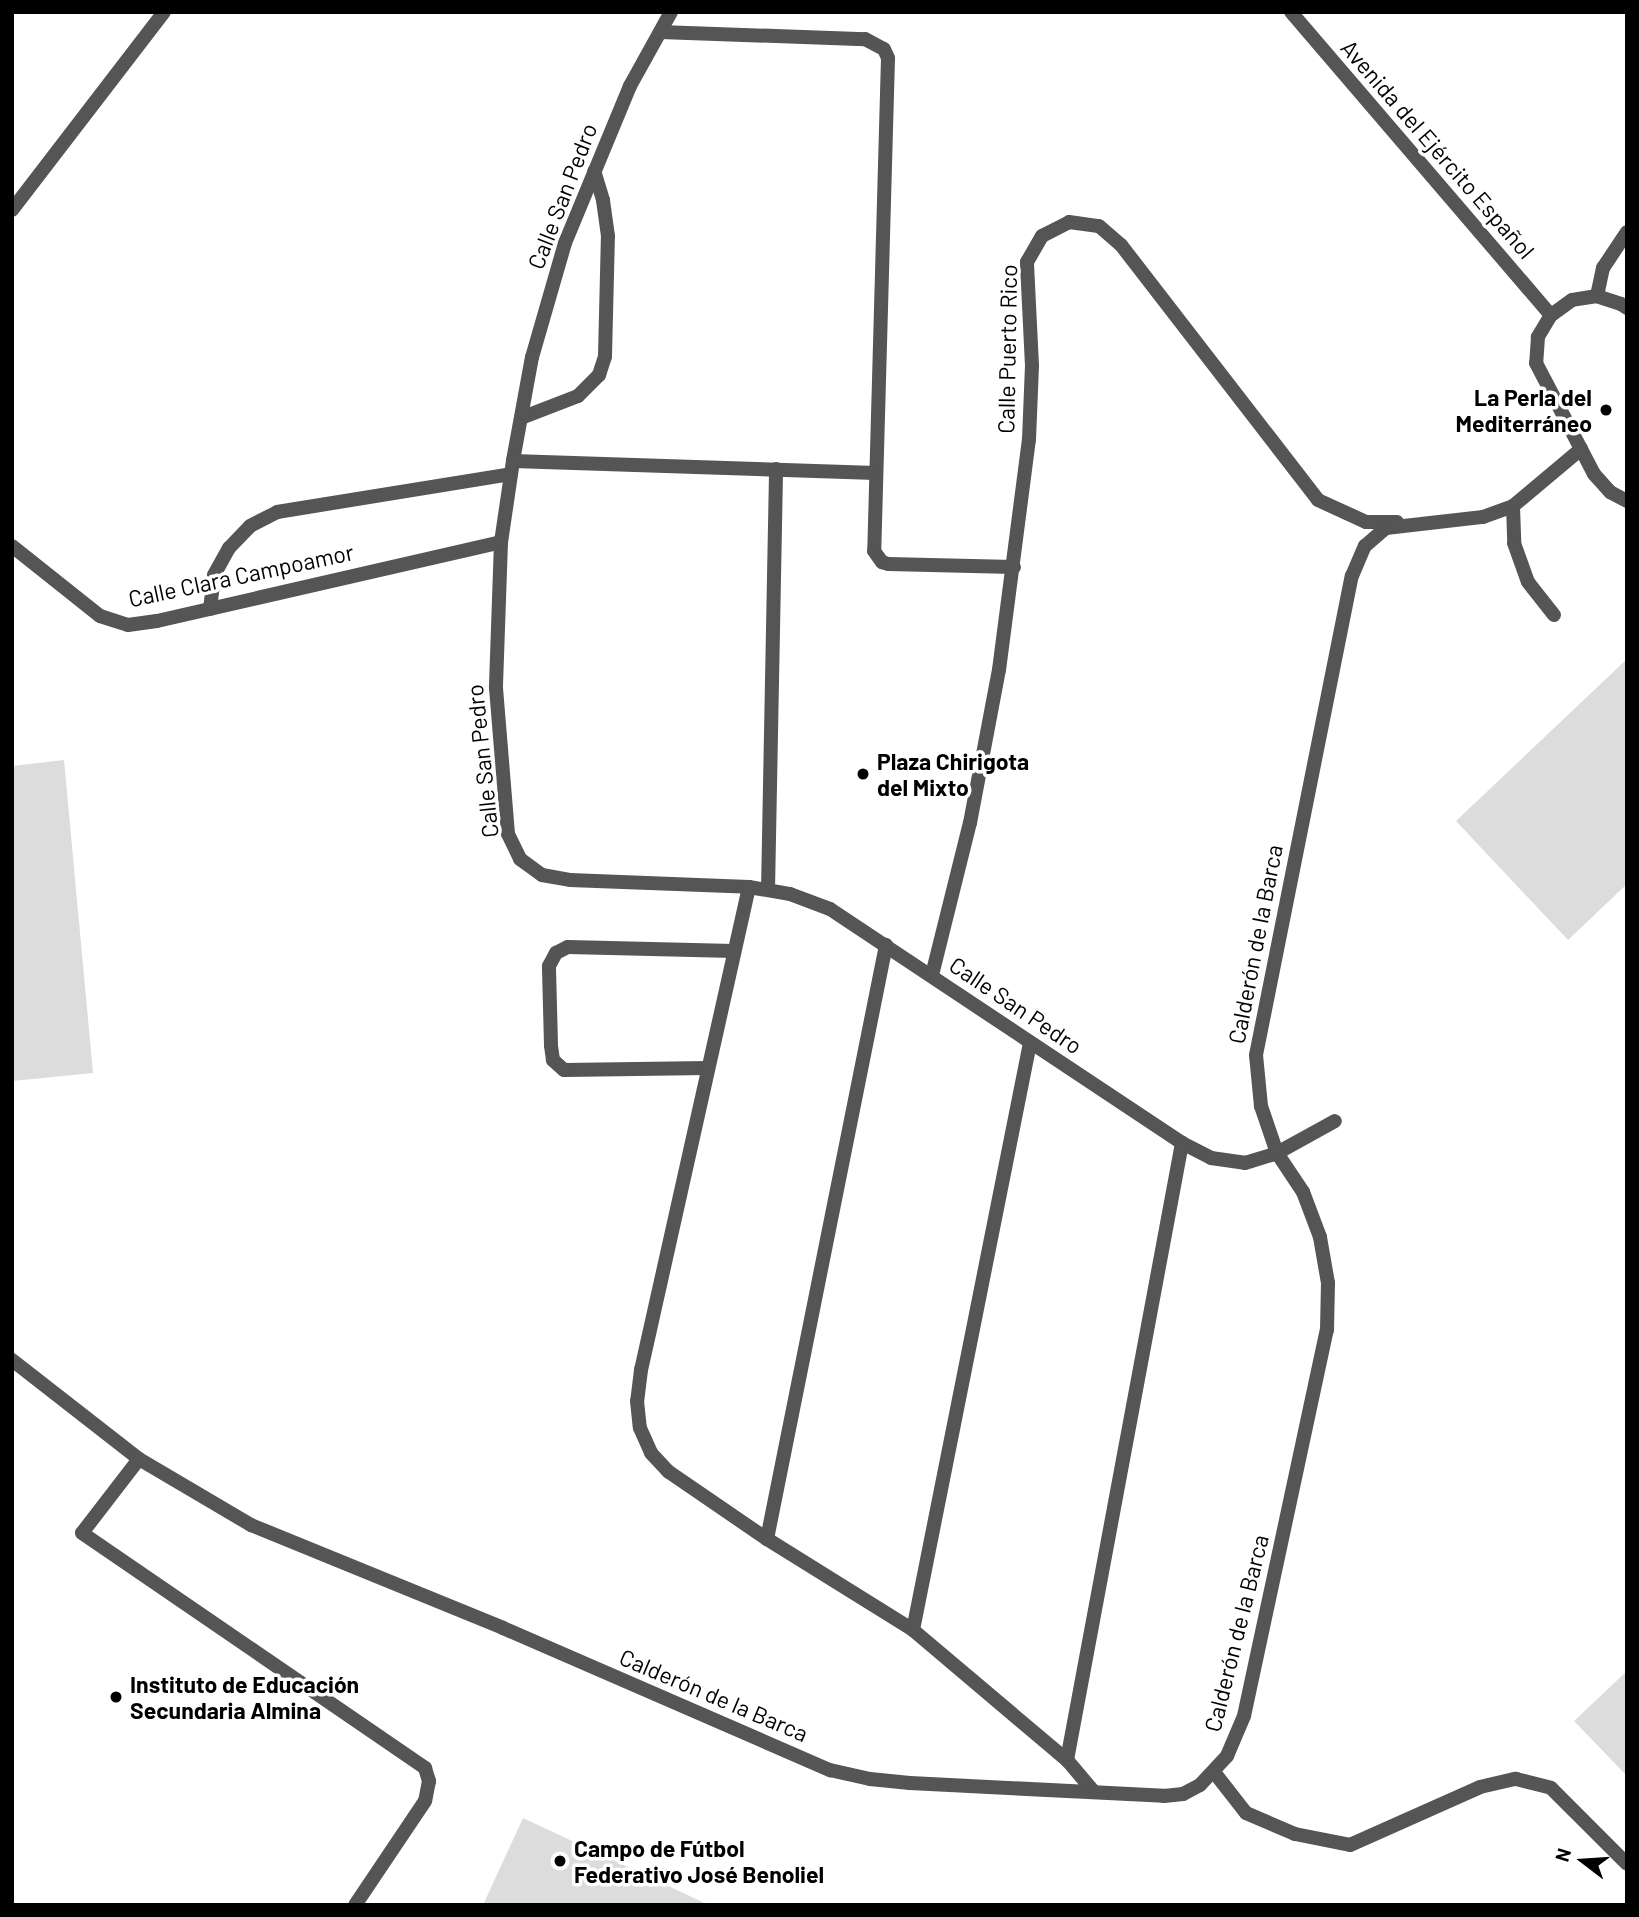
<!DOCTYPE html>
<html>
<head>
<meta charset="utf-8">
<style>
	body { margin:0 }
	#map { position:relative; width:1639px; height:1917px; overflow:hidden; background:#fff; font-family:Barlow,sans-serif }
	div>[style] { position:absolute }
	.green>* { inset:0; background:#dcdcdc }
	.lane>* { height:14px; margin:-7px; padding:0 7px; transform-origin:7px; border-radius:7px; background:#555 }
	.street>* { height:14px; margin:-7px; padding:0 7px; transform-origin:7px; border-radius:7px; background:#555 }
	.dots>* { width:19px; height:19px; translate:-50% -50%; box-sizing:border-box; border:4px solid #fff; border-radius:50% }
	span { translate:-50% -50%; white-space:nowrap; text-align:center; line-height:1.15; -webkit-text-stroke:7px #fff; paint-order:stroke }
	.street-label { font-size:23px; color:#000 }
	.poi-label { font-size:23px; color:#000; font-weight:700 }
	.right { translate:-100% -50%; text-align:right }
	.left { translate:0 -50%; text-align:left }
	.frame { position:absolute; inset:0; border:14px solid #000; pointer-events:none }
	.north { position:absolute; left:1548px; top:1826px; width:70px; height:70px; -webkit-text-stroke:5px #fff; paint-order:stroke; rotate:287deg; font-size:19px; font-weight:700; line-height:28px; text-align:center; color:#000 }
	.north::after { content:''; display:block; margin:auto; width:24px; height:32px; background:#000; clip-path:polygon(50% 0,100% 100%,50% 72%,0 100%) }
</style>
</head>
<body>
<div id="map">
	<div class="green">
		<div style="clip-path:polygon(1627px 659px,1627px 884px,1568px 940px,1456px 821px)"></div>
		<div style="clip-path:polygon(64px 760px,93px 1073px,12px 1081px,12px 766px)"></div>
		<div style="clip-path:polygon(1627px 1671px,1627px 1776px,1574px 1721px)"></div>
		<div style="clip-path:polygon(523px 1818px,709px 1905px,483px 1905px)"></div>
	</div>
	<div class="lane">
		<div style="left:521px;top:418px;width:61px;rotate:-21.1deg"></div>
		<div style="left:578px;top:396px;width:30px;rotate:-45deg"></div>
		<div style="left:599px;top:375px;width:20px;rotate:-72deg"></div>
		<div style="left:605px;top:356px;width:120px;rotate:-88.6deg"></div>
		<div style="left:608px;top:236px;width:36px;rotate:-98deg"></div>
		<div style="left:603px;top:200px;width:30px;rotate:-107deg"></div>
		<div style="left:1513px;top:506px;width:37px;rotate:88deg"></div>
		<div style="left:1514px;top:543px;width:41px;rotate:70.3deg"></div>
		<div style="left:1528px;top:582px;width:42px;rotate:51.8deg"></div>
		<div style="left:708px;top:1068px;width:144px;rotate:179.2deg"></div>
		<div style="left:564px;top:1070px;width:15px;rotate:-138deg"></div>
		<div style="left:553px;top:1060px;width:15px;rotate:-98deg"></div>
		<div style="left:551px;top:1045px;width:79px;rotate:-91.5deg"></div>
		<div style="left:549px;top:966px;width:15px;rotate:-62deg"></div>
		<div style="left:556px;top:953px;width:13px;rotate:-27deg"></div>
		<div style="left:568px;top:947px;width:166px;rotate:1.4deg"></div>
		<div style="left:1277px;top:1153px;width:66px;rotate:-28.9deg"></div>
		<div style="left:139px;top:1459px;width:93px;rotate:127.6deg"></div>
		<div style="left:82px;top:1533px;width:416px;rotate:34.4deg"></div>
		<div style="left:425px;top:1768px;width:14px;rotate:73deg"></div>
		<div style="left:429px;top:1781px;width:20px;rotate:101deg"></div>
		<div style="left:425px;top:1801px;width:125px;rotate:123.9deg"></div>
	</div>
	<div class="street">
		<div style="left:671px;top:12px;width:85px;rotate:119deg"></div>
		<div style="left:630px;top:86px;width:170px;rotate:112.5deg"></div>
		<div style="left:565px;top:243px;width:119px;rotate:106.1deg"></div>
		<div style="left:532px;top:357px;width:106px;rotate:100.4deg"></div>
		<div style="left:513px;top:461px;width:82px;rotate:98.4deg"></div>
		<div style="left:501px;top:542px;width:146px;rotate:92deg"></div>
		<div style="left:496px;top:688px;width:146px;rotate:85.3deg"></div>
		<div style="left:508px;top:834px;width:28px;rotate:64deg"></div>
		<div style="left:520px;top:859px;width:27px;rotate:36deg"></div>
		<div style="left:542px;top:875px;width:28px;rotate:10deg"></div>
		<div style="left:570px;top:880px;width:179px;rotate:2.2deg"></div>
		<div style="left:749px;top:887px;width:42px;rotate:9.7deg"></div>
		<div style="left:790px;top:894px;width:43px;rotate:20.6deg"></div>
		<div style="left:830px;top:909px;width:423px;rotate:33.6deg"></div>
		<div style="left:1182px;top:1143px;width:33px;rotate:27deg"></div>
		<div style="left:1211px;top:1158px;width:34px;rotate:8deg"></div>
		<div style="left:1245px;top:1163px;width:34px;rotate:-17deg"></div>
		<div style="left:1291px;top:12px;width:399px;rotate:49.4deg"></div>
		<div style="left:660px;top:32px;width:205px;rotate:2deg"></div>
		<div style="left:865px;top:39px;width:21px;rotate:28deg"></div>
		<div style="left:884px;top:49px;width:10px;rotate:66deg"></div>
		<div style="left:888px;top:58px;width:493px;rotate:91.6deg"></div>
		<div style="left:874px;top:551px;width:14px;rotate:54deg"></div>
		<div style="left:882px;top:562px;width:6px;rotate:18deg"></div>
		<div style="left:888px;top:564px;width:126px;rotate:1.4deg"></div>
		<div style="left:12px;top:210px;width:250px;rotate:-52.5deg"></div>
		<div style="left:1597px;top:296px;width:29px;rotate:-78deg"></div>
		<div style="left:1603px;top:268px;width:43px;rotate:-56.3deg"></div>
		<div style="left:1627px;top:308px;width:7px;rotate:-146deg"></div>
		<div style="left:1621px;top:304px;width:25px;rotate:-162deg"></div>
		<div style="left:1597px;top:296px;width:25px;rotate:171deg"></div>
		<div style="left:1572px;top:300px;width:26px;rotate:144deg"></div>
		<div style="left:1551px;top:315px;width:26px;rotate:121deg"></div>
		<div style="left:1538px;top:337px;width:26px;rotate:94deg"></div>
		<div style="left:1536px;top:363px;width:125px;rotate:62.4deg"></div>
		<div style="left:1594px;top:474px;width:24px;rotate:48deg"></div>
		<div style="left:1610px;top:492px;width:19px;rotate:28deg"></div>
		<div style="left:513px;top:461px;width:363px;rotate:1.9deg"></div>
		<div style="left:12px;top:546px;width:112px;rotate:38.5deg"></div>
		<div style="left:100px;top:616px;width:29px;rotate:18deg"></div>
		<div style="left:128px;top:625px;width:29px;rotate:-8deg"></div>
		<div style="left:157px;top:621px;width:353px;rotate:-12.9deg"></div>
		<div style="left:210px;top:609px;width:34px;rotate:-83deg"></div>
		<div style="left:214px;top:575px;width:31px;rotate:-61deg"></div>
		<div style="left:229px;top:548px;width:30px;rotate:-46deg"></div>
		<div style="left:250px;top:526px;width:30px;rotate:-27deg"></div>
		<div style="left:277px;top:512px;width:237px;rotate:-9.2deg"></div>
		<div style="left:749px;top:887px;width:495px;rotate:102.6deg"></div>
		<div style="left:641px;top:1370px;width:31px;rotate:97deg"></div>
		<div style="left:637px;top:1401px;width:27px;rotate:84deg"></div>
		<div style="left:640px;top:1428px;width:27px;rotate:66deg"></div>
		<div style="left:651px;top:1453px;width:26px;rotate:47deg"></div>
		<div style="left:669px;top:1472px;width:119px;rotate:34.4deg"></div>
		<div style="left:767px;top:1539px;width:172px;rotate:31.9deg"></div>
		<div style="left:913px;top:1630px;width:202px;rotate:40.2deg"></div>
		<div style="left:1067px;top:1760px;width:42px;rotate:49.8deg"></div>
		<div style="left:768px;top:890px;width:421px;rotate:-88.9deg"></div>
		<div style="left:932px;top:975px;width:157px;rotate:-76deg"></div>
		<div style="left:970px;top:823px;width:156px;rotate:-79.3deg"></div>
		<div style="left:999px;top:670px;width:232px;rotate:-82.6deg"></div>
		<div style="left:1029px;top:440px;width:74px;rotate:-87.7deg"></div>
		<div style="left:1032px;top:366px;width:104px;rotate:-92.8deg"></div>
		<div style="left:1027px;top:262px;width:30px;rotate:-60deg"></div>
		<div style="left:1042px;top:236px;width:30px;rotate:-27deg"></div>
		<div style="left:1069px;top:222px;width:30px;rotate:8deg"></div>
		<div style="left:1099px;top:226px;width:29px;rotate:41deg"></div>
		<div style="left:1121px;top:245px;width:322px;rotate:52.3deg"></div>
		<div style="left:1318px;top:500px;width:53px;rotate:24.6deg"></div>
		<div style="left:1366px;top:522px;width:31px"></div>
		<div style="left:12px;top:1360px;width:161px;rotate:37.9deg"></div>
		<div style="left:139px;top:1459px;width:130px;rotate:30.5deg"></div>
		<div style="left:251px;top:1525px;width:272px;rotate:22.2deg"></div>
		<div style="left:503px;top:1628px;width:357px;rotate:23.5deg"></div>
		<div style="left:830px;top:1770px;width:41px;rotate:12.7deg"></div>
		<div style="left:870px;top:1779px;width:40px;rotate:5.7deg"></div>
		<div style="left:910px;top:1783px;width:254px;rotate:2.9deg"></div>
		<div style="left:1164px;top:1796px;width:19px;rotate:-6deg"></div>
		<div style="left:1183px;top:1794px;width:19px;rotate:-28deg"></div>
		<div style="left:1200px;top:1785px;width:40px;rotate:-47deg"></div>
		<div style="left:1227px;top:1756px;width:43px;rotate:-67deg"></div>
		<div style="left:1244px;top:1716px;width:395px;rotate:-77.9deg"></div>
		<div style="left:1327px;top:1330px;width:47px;rotate:-88.8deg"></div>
		<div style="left:1328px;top:1283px;width:47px;rotate:-99.9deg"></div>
		<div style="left:1320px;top:1237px;width:48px;rotate:-110.7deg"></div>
		<div style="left:1303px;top:1192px;width:47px;rotate:-123.7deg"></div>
		<div style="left:1277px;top:1153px;width:50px;rotate:-108.8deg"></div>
		<div style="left:1261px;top:1106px;width:51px;rotate:-95.6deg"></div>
		<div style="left:1256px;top:1055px;width:489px;rotate:-78.7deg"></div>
		<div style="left:1352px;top:576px;width:33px;rotate:-67deg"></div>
		<div style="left:1365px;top:546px;width:28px;rotate:-41deg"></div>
		<div style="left:1386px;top:528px;width:98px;rotate:-6.5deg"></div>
		<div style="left:1483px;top:517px;width:32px;rotate:-20deg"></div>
		<div style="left:1513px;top:506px;width:89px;rotate:-40deg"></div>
		<div style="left:767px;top:1539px;width:606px;rotate:-78.67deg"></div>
		<div style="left:913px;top:1630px;width:599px;rotate:-78.73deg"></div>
		<div style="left:1067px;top:1760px;width:628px;rotate:-79.44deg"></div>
		<div style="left:1214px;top:1772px;width:52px;rotate:52deg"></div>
		<div style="left:1246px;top:1813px;width:53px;rotate:23.2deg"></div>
		<div style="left:1295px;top:1834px;width:56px;rotate:11.3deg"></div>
		<div style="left:1350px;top:1845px;width:142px;rotate:-24deg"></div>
		<div style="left:1480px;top:1787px;width:37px;rotate:-13deg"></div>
		<div style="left:1516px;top:1779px;width:36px;rotate:14deg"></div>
		<div style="left:1551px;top:1788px;width:107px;rotate:45deg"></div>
	</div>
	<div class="dots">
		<div style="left:1606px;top:410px;background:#000"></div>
		<div style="left:863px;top:774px;background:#000"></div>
		<div style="left:116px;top:1697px;background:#000"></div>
		<div style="left:560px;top:1861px;background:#000"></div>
	</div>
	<div class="street-label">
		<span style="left:1438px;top:149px;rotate:49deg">Avenida del Ejército Español</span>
		<span style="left:562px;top:196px;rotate:-69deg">Calle San Pedro</span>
		<span style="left:1007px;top:349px;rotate:-89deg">Calle Puerto Rico</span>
		<span style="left:241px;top:575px;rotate:-12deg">Calle Clara Campoamor</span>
		<span style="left:482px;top:761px;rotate:-96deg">Calle San Pedro</span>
		<span style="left:1255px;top:944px;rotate:-79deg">Calderón de la Barca</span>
		<span style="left:1016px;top:1005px;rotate:34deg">Calle San Pedro</span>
		<span style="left:1236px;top:1633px;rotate:-76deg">Calderón de la Barca</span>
		<span style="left:714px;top:1695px;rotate:23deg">Calderón de la Barca</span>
	</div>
	<div class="poi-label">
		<span class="right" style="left:1592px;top:410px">La Perla del<br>Mediterráneo</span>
		<span class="left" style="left:877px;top:774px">Plaza Chirigota<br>del Mixto</span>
		<span class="left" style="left:130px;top:1697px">Instituto de Educación<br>Secundaria Almina</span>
		<span class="left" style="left:574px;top:1861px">Campo de Fútbol<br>Federativo José Benoliel</span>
	</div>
	<div class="frame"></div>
	<div class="north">N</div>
</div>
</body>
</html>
